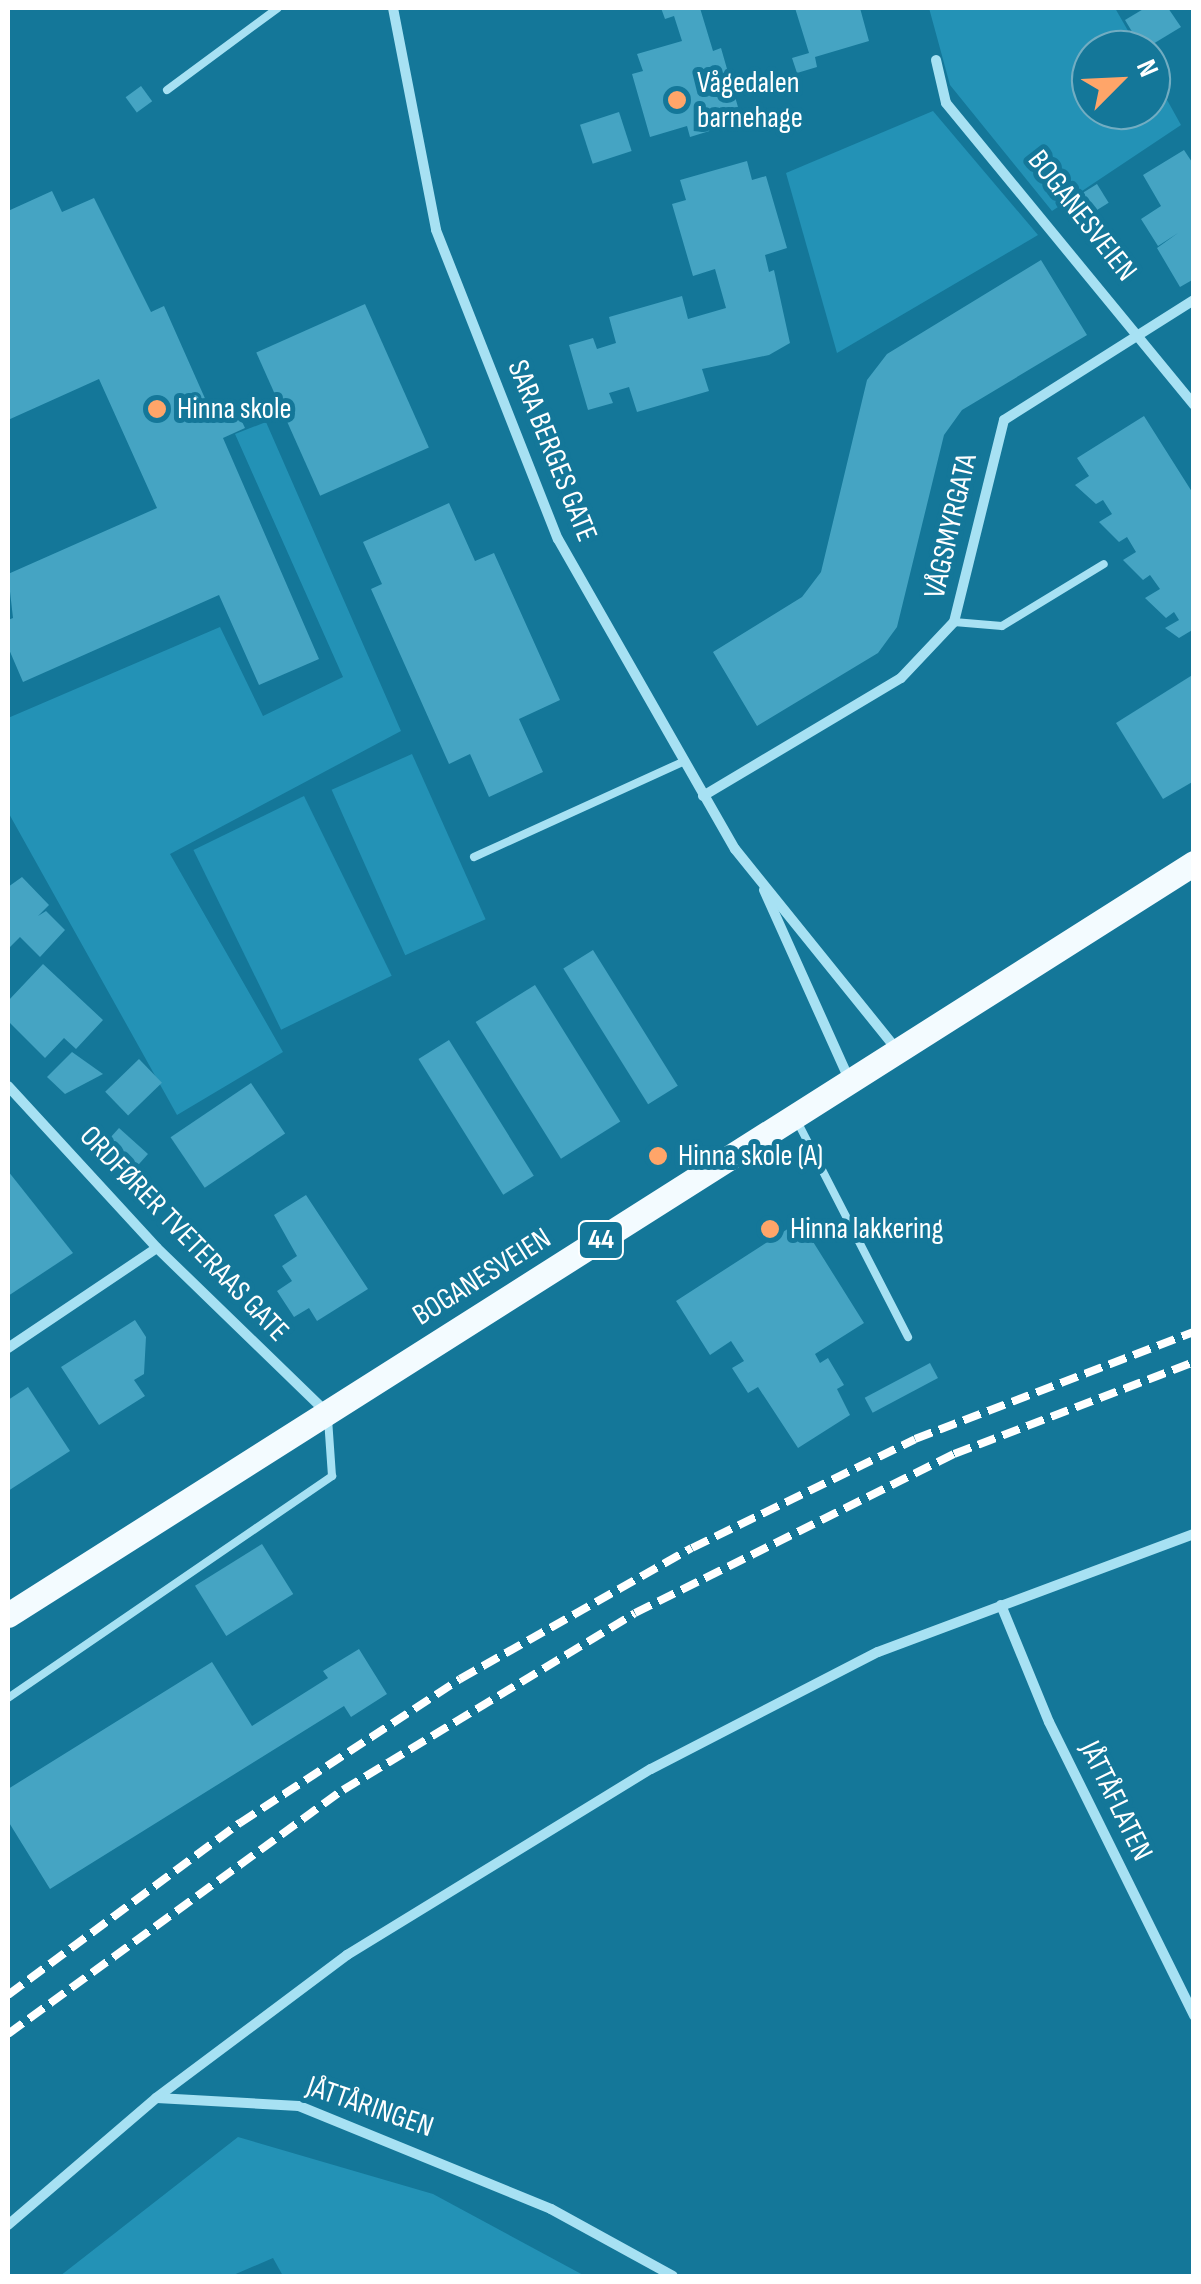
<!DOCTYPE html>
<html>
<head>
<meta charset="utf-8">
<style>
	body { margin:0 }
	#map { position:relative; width:1201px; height:2284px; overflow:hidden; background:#147799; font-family:"Sofia Sans Condensed",sans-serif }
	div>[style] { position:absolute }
	.green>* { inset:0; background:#2392b6; transform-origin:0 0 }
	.building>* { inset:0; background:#45a4c3; transform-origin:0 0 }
	.service>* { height:8px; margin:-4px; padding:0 4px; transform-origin:4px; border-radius:4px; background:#a7e1f3 }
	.minor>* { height:10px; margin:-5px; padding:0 5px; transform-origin:5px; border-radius:5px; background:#a7e1f3 }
	.primary>* { height:25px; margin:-12.5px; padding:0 12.5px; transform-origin:12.5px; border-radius:12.5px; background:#f3fbff }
	.rail>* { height:8px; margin-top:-4px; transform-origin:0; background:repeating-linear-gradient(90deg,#fff 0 18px,transparent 0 26px) }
	.dots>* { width:28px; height:28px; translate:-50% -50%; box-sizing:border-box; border:5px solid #147799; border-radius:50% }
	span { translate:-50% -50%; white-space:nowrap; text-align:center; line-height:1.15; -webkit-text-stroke:10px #147799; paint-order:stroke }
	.shield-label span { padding:2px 8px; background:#147799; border:2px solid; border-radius:8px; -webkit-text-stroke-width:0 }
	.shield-label { font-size:28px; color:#fff; font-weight:700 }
	.poi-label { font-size:30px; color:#fff }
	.left { translate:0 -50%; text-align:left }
	.street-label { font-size:30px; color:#fff }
	.frame { position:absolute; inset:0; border:10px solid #fff; pointer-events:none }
	.north { position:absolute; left:1071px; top:30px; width:100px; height:100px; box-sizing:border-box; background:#147799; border:2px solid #72adc2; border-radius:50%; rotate:66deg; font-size:28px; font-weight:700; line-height:40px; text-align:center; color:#fff }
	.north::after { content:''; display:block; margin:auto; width:35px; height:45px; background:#ffa569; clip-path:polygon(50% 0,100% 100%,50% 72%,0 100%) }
</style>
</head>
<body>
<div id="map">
	<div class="green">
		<div style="clip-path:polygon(929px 8px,1115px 8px,1139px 50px,1091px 50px,1091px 110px,1151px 110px,1151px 71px,1181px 125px,1052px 211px,950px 85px)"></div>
		<div style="clip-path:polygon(933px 111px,1038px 235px,837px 353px,786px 173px)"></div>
		<div style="clip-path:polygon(266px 422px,401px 731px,170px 854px,283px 1052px,177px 1115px,8px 812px,8px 718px,220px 627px,263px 716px,343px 677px,235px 434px)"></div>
		<div style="left:412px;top:754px;width:181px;height:88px;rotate:66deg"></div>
		<div style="left:304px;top:796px;width:200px;height:123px;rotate:64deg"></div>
		<div style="clip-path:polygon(238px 2137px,433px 2194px,585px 2276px,283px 2276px,273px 2258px,231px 2276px,60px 2276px)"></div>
	</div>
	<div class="building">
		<div style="clip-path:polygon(661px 8px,700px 8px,713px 51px,721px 48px,742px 121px,690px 137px,687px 126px,650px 137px,632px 74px,643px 71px,637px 54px,682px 41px,674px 16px,665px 19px)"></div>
		<div style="clip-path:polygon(795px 8px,860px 8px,869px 41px,815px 57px,817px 67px,797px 73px,792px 58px,809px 53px)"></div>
		<div style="clip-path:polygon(1145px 8px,1168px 8px,1181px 27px,1143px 50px,1125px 20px)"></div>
		<div style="left:141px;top:86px;width:19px;height:19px;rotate:54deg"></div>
		<div style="left:619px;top:112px;width:41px;height:41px;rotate:72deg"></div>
		<div style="clip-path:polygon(1184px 150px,1194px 165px,1194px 279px,1180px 287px,1157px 248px,1178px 233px,1158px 246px,1141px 219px,1161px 206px,1143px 175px)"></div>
		<div style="clip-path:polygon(747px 161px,752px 180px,766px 176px,787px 248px,765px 255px,769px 272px,774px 270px,790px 343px,769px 355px,702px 369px,709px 391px,637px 412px,629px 387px,609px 393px,613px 403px,588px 410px,569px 345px,593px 338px,597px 349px,616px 343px,609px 317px,682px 296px,688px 319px,726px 308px,715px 269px,693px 276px,672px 204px,686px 200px,680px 180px)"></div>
		<div style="left:1097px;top:184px;width:22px;height:36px;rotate:58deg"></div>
		<div style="clip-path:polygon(52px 191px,62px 212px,94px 198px,151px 312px,164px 306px,215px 421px,237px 411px,245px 428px,223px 438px,319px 659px,259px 685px,219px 595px,23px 682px,8px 647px,8px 620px,13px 618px,8px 574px,157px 508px,99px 379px,8px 420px,8px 211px)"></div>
		<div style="clip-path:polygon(1041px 260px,1087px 335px,962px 410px,944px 435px,897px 627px,878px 653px,757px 726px,713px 652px,802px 597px,821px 572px,867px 380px,887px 354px)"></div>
		<div style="left:365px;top:304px;width:157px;height:119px;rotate:66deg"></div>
		<div style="clip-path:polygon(1144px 416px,1194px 495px,1194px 629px,1179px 638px,1165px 628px,1179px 620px,1174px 612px,1166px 618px,1145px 598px,1160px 589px,1150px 575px,1143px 580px,1123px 560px,1136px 552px,1127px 537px,1119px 542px,1099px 522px,1112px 514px,1103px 500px,1096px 504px,1075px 485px,1089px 476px,1077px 458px)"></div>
		<div style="clip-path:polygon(449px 503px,475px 561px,494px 553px,560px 700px,519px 719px,543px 772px,489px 797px,470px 754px,449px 764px,371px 589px,382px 584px,363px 542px)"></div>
		<div style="clip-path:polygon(1194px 674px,1194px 781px,1163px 799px,1116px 723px)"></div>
		<div style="clip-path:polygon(22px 877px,49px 905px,38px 916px,46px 911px,65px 930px,40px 957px,20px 937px,8px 949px,8px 887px)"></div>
		<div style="left:593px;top:950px;width:160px;height:35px;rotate:58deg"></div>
		<div style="clip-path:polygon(43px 964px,103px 1020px,76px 1049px,64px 1038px,45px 1058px,8px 1021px,8px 1001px)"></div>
		<div style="left:535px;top:985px;width:161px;height:70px;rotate:58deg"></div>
		<div style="left:449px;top:1040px;width:160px;height:36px;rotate:58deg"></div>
		<div style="clip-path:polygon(72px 1052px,103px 1074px,65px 1094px,47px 1077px)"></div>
		<div style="left:139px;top:1059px;width:33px;height:47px;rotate:46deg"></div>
		<div style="left:251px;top:1083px;width:61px;height:97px;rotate:56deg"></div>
		<div style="left:119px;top:1128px;width:39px;height:25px;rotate:42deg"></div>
		<div style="clip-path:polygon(8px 1171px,73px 1253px,8px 1296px)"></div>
		<div style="clip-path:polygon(306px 1195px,368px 1289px,317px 1321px,309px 1308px,294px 1317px,277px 1291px,292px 1281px,282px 1266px,297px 1256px,274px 1215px)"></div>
		<div style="clip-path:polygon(800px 1221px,864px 1323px,815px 1354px,820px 1363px,828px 1358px,844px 1385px,837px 1389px,850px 1415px,798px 1448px,758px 1387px,748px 1393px,732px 1368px,744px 1361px,731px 1341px,710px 1355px,676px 1301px)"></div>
		<div style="clip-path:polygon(135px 1320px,146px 1337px,144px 1374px,134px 1380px,145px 1396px,99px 1425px,61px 1367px)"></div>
		<div style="left:930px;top:1363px;width:17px;height:74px;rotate:62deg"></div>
		<div style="clip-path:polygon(28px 1387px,70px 1451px,8px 1491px,8px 1400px)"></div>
		<div style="left:262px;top:1544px;width:59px;height:79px;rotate:58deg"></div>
		<div style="clip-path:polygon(359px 1649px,387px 1694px,351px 1717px,344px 1706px,50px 1889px,8px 1821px,8px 1789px,212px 1662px,252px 1726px,328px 1678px,323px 1671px)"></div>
	</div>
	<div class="service">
		<div style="left:167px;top:90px;width:138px;rotate:-36.5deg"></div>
		<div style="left:954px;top:622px;width:48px;rotate:4.8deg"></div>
		<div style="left:1002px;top:626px;width:119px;rotate:-31.3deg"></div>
		<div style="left:474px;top:857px;width:229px;rotate:-24.5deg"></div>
		<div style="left:797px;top:1121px;width:243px;rotate:62.8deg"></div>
		<div style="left:8px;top:1698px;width:393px;rotate:-34.4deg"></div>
		<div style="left:332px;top:1476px;width:57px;rotate:-94deg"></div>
	</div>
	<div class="minor">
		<div style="left:393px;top:8px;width:226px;rotate:79deg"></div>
		<div style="left:436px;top:230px;width:332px;rotate:68.5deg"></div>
		<div style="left:558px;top:539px;width:357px;rotate:60.3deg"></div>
		<div style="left:735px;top:849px;width:258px;rotate:51.1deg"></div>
		<div style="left:936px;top:60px;width:44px;rotate:76.9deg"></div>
		<div style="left:946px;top:103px;width:391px;rotate:50.6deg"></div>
		<div style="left:703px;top:796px;width:230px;rotate:-30.8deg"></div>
		<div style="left:901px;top:678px;width:77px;rotate:-46.6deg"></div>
		<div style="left:954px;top:622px;width:208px;rotate:-76.1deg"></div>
		<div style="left:1004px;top:420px;width:225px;rotate:-32.3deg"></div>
		<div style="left:764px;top:890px;width:207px;rotate:65.8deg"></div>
		<div style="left:8px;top:1086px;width:220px;rotate:47.4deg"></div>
		<div style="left:157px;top:1248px;width:234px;rotate:44.1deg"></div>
		<div style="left:8px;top:1348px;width:179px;rotate:-33.9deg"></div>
		<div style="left:1001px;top:1605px;width:126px;rotate:67.7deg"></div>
		<div style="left:1049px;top:1722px;width:328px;rotate:63.7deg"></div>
		<div style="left:157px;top:2098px;width:142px;rotate:3.2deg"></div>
		<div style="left:299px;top:2106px;width:272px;rotate:22.2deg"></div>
		<div style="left:551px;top:2209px;width:139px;rotate:28.8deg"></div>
		<div style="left:8px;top:2225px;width:195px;rotate:-40.6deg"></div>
		<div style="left:156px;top:2098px;width:239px;rotate:-36.8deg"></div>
		<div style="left:347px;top:1955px;width:356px;rotate:-31.5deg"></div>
		<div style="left:651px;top:1769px;width:255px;rotate:-27.3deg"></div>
		<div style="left:878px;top:1652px;width:337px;rotate:-20.5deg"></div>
	</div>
	<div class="primary">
		<div style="left:8px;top:1615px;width:1404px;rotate:-32.38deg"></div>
	</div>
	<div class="rail">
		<div style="left:8px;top:1995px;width:289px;rotate:-36.6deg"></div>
		<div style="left:240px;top:1823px;width:263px;rotate:-33.2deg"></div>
		<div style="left:460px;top:1679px;width:266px;rotate:-29.5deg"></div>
		<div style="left:692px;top:1548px;width:248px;rotate:-26deg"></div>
		<div style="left:915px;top:1439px;width:299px;rotate:-21deg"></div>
		<div style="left:8px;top:2034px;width:414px;rotate:-36.1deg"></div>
		<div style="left:343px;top:1790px;width:341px;rotate:-31.2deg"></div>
		<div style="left:635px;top:1613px;width:356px;rotate:-26.5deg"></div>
		<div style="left:954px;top:1454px;width:257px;rotate:-21deg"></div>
	</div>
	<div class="dots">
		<div style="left:677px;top:100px;background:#ffa569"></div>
		<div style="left:157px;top:409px;background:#ffa569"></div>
		<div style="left:658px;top:1156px;background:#ffa569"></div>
		<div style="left:770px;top:1229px;background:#ffa569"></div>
	</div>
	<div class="shield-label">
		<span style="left:601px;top:1240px">44</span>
	</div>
	<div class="poi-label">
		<span class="left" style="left:697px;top:100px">Vågedalen<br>barnehage</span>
		<span class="left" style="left:177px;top:409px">Hinna skole</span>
		<span class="left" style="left:678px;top:1156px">Hinna skole (A)</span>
		<span class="left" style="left:790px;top:1229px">Hinna lakkering</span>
	</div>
	<div class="street-label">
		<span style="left:1082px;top:216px;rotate:52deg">BOGANESVEIEN</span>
		<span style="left:552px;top:451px;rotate:68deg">SARA BERGES GATE</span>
		<span style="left:951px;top:526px;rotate:-77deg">VÅGSMYRGATA</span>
		<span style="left:184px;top:1234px;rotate:46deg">ORDFØRER TVETERAAS GATE</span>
		<span style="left:482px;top:1277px;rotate:-32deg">BOGANESVEIEN</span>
		<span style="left:1116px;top:1801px;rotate:64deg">JÅTTÅFLATEN</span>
		<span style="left:370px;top:2107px;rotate:19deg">JÅTTÅRINGEN</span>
	</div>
	<div class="frame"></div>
	<div class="north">N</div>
</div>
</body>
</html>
